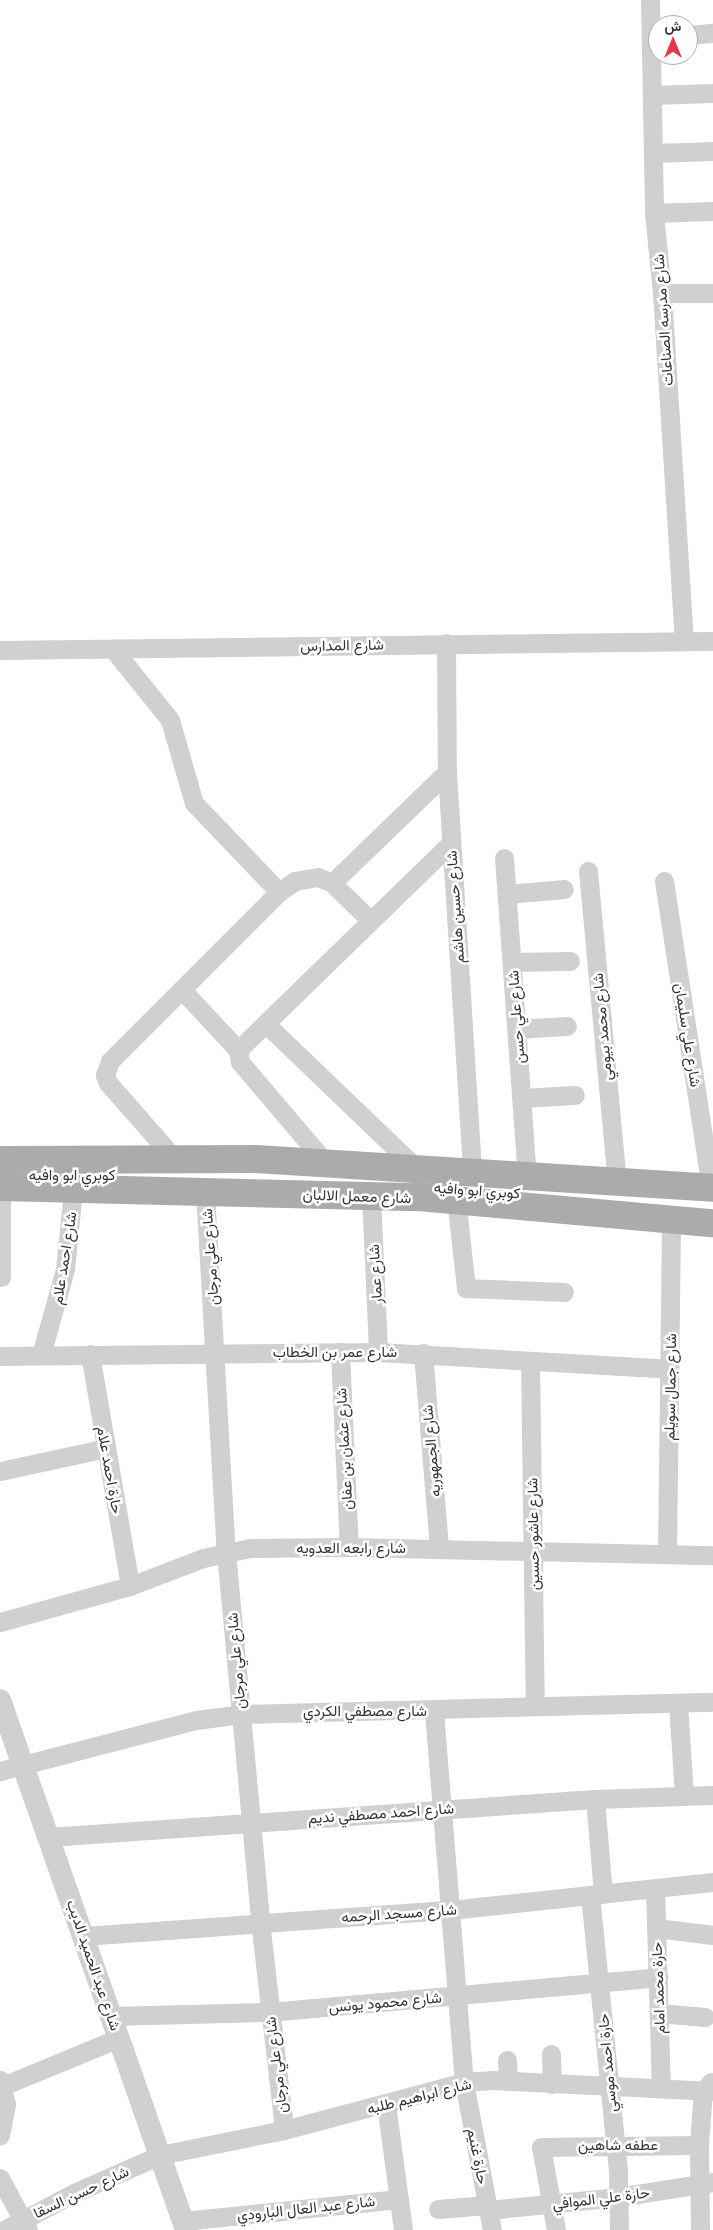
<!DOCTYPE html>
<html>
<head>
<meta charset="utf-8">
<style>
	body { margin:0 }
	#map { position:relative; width:713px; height:2230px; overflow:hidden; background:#fff; font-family:Lato,Vazirmatn,sans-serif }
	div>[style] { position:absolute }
	.minor>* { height:19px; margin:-9.5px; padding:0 9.5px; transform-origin:9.5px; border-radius:9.5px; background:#d0d0d0 }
	.tertiary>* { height:22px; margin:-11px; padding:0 11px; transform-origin:11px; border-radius:11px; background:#d0d0d0 }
	.primary>* { height:28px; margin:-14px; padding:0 14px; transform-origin:14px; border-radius:14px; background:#ababab }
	span { translate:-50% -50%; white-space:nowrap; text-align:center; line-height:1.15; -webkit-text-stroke:5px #fff; paint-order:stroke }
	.street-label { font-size:15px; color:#333 }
	.north { position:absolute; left:648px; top:15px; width:50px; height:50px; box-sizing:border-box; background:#fff; border:1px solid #adadad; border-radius:50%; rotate:0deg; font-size:14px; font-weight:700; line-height:20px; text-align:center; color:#333 }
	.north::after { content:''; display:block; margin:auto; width:18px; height:22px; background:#e63946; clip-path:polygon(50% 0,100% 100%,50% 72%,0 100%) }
</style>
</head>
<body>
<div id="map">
	<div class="minor">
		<div style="left:650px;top:0;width:213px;rotate:88.9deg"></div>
		<div style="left:654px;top:213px;width:80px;rotate:84.3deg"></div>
		<div style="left:662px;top:293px;width:347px;rotate:86.4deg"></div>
		<div style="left:688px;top:35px;width:25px;rotate:-5deg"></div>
		<div style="left:652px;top:95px;width:61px;rotate:-1.9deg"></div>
		<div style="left:653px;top:153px;width:60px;rotate:-1.9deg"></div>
		<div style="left:654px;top:213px;width:59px;rotate:-1.9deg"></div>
		<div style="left:662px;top:293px;width:51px"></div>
		<div style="left:446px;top:643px;width:129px;rotate:89.6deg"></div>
		<div style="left:447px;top:772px;width:399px;rotate:86.4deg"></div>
		<div style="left:113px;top:649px;width:91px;rotate:51.2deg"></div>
		<div style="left:170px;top:720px;width:86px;rotate:73.9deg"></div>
		<div style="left:194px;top:803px;width:123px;rotate:46.3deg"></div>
		<div style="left:0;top:650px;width:713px;rotate:-0.72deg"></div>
		<div style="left:504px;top:858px;width:318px;rotate:85.9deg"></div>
		<div style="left:588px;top:871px;width:313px;rotate:84.7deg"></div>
		<div style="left:664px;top:881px;width:311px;rotate:81.3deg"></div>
		<div style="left:332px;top:883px;width:160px;rotate:-44deg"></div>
		<div style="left:507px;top:894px;width:57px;rotate:-5deg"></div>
		<div style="left:512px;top:962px;width:58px;rotate:-1deg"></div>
		<div style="left:183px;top:991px;width:81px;rotate:47deg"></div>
		<div style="left:238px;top:1050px;width:12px;rotate:81deg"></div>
		<div style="left:240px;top:1062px;width:133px;rotate:49.6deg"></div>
		<div style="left:267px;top:1025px;width:205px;rotate:43.8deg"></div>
		<div style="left:517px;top:1029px;width:50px;rotate:-3.4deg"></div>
		<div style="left:238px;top:1050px;width:297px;rotate:-44.2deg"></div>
		<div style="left:522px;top:1098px;width:53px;rotate:-3.2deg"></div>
		<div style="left:174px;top:1158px;width:100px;rotate:-131.3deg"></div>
		<div style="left:108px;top:1083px;width:9px;rotate:-111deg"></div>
		<div style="left:105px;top:1075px;width:15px;rotate:-70deg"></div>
		<div style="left:110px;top:1061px;width:239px;rotate:-45deg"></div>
		<div style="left:279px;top:892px;width:19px;rotate:-35deg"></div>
		<div style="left:295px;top:881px;width:23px;rotate:-10deg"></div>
		<div style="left:318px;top:877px;width:15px;rotate:23deg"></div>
		<div style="left:332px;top:883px;width:53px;rotate:44.2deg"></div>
		<div style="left:205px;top:1192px;width:361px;rotate:86.7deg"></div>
		<div style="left:226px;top:1552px;width:371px;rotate:84.7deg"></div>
		<div style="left:260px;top:1921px;width:210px;rotate:83.4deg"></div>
		<div style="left:371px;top:1196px;width:156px;rotate:87.4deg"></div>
		<div style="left:456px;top:1199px;width:90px;rotate:83.6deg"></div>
		<div style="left:466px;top:1288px;width:98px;rotate:2.3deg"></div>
		<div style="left:1px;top:1277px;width:90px;rotate:-90deg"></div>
		<div style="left:340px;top:1352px;width:195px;rotate:87.4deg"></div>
		<div style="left:423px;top:1353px;width:197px;rotate:85.3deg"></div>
		<div style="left:90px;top:1354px;width:235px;rotate:80.2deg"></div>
		<div style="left:41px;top:1355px;width:89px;rotate:-74.4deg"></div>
		<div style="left:65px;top:1269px;width:79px;rotate:-84.2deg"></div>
		<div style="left:0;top:1356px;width:378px;rotate:-0.6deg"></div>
		<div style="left:378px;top:1352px;width:292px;rotate:3.3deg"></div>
		<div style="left:530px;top:1361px;width:345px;rotate:89.2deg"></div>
		<div style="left:0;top:1471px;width:108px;rotate:-12.2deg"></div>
		<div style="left:667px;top:1553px;width:332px;rotate:-89.3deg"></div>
		<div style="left:0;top:1622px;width:135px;rotate:-15.5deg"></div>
		<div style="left:130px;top:1586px;width:78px;rotate:-21deg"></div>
		<div style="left:203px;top:1558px;width:48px;rotate:-12deg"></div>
		<div style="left:250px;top:1548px;width:99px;rotate:-0.6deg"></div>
		<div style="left:349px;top:1547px;width:364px;rotate:1.3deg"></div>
		<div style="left:678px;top:1703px;width:93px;rotate:86.3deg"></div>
		<div style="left:434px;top:1711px;width:372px;rotate:85.4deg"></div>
		<div style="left:464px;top:2082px;width:151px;rotate:79.3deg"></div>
		<div style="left:0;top:1771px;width:203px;rotate:-14.6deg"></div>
		<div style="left:196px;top:1720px;width:45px;rotate:-7.6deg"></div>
		<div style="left:241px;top:1714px;width:472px;rotate:-1.5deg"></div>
		<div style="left:595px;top:1799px;width:95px;rotate:85.2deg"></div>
		<div style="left:49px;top:1837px;width:547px;rotate:-3.98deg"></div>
		<div style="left:595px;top:1799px;width:118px;rotate:-1.9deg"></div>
		<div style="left:655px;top:1889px;width:198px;rotate:88.3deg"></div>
		<div style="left:590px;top:1895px;width:275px;rotate:84.2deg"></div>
		<div style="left:618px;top:2169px;width:61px;rotate:89.1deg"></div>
		<div style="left:656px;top:1928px;width:57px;rotate:7deg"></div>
		<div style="left:84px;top:1936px;width:367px;rotate:-4.1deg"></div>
		<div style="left:450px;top:1910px;width:264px;rotate:-6.1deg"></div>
		<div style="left:659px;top:2013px;width:46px;rotate:5deg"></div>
		<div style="left:111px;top:2016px;width:158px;rotate:-1.5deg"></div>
		<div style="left:269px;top:2012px;width:391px;rotate:-5.1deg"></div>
		<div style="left:551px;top:2054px;width:30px;rotate:88deg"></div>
		<div style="left:507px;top:2060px;width:21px;rotate:87deg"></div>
		<div style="left:0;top:2080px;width:25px;rotate:76deg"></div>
		<div style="left:6px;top:2104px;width:32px;rotate:101deg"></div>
		<div style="left:0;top:2087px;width:129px;rotate:-22.4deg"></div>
		<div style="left:386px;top:2104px;width:127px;rotate:82.3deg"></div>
		<div style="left:0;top:2178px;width:59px;rotate:61.7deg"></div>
		<div style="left:438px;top:2209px;width:49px;rotate:-4.7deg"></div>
		<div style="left:488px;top:2210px;width:131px;rotate:-5.7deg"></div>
		<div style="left:618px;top:2197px;width:96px;rotate:-9deg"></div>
		<div style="left:183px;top:2221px;width:217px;rotate:-5.8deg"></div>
		<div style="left:4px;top:2230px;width:79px;rotate:-27.9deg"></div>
		<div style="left:74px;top:2193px;width:94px;rotate:-23.8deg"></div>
		<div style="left:160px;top:2155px;width:126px;rotate:-11.4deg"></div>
		<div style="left:284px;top:2130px;width:186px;rotate:-14.9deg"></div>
		<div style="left:464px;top:2082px;width:29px;rotate:-4deg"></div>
		<div style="left:493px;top:2080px;width:220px;rotate:2.9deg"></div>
		<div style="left:556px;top:2230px;width:84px;rotate:-100.2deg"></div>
		<div style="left:541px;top:2147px;width:158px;rotate:-0.7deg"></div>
		<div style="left:700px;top:2230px;width:85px;rotate:-90.7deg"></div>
		<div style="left:699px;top:2145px;width:54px;rotate:-85.8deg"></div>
		<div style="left:703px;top:2091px;width:12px;rotate:-48deg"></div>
	</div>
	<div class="tertiary">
		<div style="left:0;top:1700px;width:562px;rotate:70.66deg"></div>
	</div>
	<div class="primary">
		<div style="left:0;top:1160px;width:256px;rotate:-0.2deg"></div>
		<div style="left:256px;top:1159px;width:458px;rotate:3.6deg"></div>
		<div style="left:0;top:1187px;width:419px;rotate:1.4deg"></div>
		<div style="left:419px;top:1197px;width:295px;rotate:5.1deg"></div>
	</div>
	<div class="street-label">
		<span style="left:663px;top:320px;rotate:-94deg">شارع مدرسه الصناعات</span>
		<span style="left:342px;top:645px;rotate:-1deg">شارع المدارس</span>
		<span style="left:455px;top:907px;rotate:-94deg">شارع حسين هاشم</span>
		<span style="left:516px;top:1017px;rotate:-94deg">شارع علي حسن</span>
		<span style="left:602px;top:1027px;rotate:-95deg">شارع محمد بيومي</span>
		<span style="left:688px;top:1035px;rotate:81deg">شارع علي سليمان</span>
		<span style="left:72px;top:1175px">كوبري ابو وافيه</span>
		<span style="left:477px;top:1190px;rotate:4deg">كوبري ابو وافيه</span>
		<span style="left:357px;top:1196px;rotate:2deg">شارع معمل الالبان</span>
		<span style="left:210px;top:1257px;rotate:-94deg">شارع علي مرجان</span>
		<span style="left:64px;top:1258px;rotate:-81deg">شارع احمد علام</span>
		<span style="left:375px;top:1274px;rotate:-93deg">شارع عمار</span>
		<span style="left:335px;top:1352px">شارع عمر بن الخطاب</span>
		<span style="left:670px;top:1387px;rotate:-89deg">شارع جمال سويلم</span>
		<span style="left:344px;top:1449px;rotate:-93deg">شارع عثمان بن عفان</span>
		<span style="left:431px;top:1451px;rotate:-95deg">شارع الجمهوريه</span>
		<span style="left:110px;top:1470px;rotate:80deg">حارة احمد علام</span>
		<span style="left:533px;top:1534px;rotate:-91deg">شارع عاشور حسين</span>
		<span style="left:351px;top:1548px">شارع رابعه العدويه</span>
		<span style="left:236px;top:1661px;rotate:-95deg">شارع علي مرجان</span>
		<span style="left:365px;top:1711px">شارع مصطفي الكردي</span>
		<span style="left:381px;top:1813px;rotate:-4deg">شارع احمد مصطفي نديم</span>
		<span style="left:399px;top:1913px;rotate:-4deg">شارع مسجد الرحمه</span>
		<span style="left:94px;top:1965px;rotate:71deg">شارع عبد الحميد الديب</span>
		<span style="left:658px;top:1988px;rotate:-92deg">حارة محمد امام</span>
		<span style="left:385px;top:2002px;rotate:-5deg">شارع محمود يونس</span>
		<span style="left:607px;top:2063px;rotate:-95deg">حارة احمد موسي</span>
		<span style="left:276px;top:2065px;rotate:-97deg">شارع علي مرجان</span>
		<span style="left:419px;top:2096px;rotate:-14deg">شارع ابراهيم طلبه</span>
		<span style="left:618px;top:2145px">عطفه شاهين</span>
		<span style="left:478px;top:2156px;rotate:79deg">حارة غنيم</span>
		<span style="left:81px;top:2192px;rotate:-25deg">شارع حسن السقا</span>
		<span style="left:601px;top:2198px;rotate:-7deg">حارة علي الموافي</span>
		<span style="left:306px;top:2208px;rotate:-6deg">شارع عبد العال البارودي</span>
	</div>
	<div class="north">ش</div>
</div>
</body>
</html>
